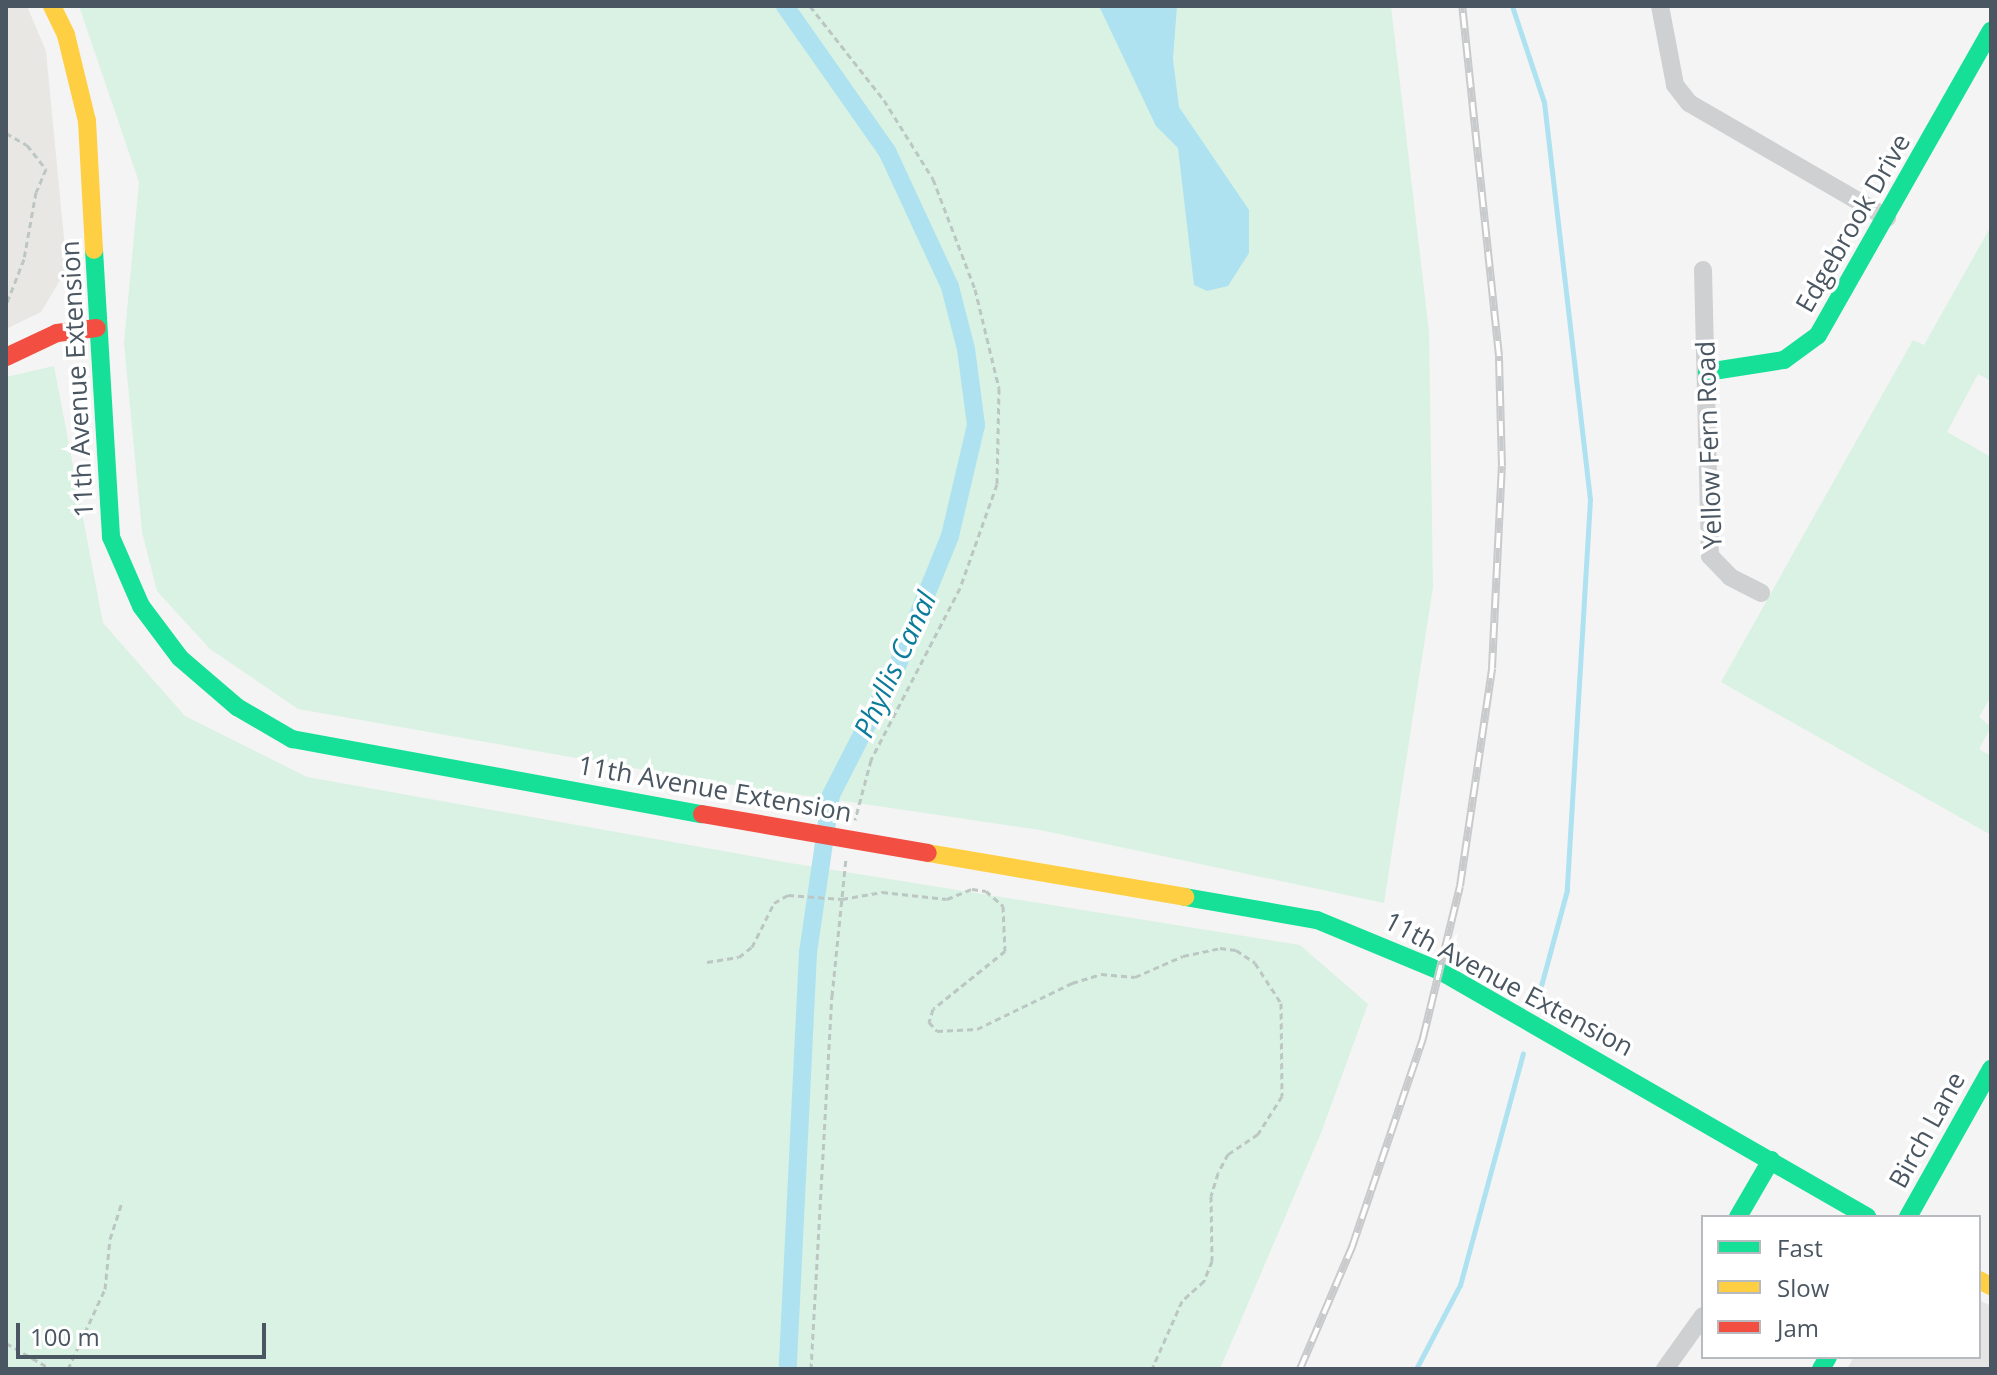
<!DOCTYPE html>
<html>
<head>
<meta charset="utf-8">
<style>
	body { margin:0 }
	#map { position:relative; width:1997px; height:1375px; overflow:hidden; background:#f4f4f4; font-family:"Open Sans",sans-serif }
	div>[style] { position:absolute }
	.commercial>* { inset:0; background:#e8e7e3 }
	.education>* { inset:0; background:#e6e5e6 }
	.green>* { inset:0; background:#d9f2e3 }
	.water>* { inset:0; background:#aee2f0 }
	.stream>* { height:5px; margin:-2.5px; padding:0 2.5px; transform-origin:2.5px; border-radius:2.5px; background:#aee2f0 }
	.canal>* { height:18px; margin:-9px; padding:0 9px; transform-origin:9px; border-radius:9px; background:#aee2f0 }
	.path>* { height:3px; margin-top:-1.5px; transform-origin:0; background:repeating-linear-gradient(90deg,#bcc7c4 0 6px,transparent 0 10px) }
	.street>* { height:18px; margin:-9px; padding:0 9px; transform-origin:9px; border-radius:9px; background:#ced0d2 }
	.fast>* { height:18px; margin:-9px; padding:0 9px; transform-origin:9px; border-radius:9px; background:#16e098 }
	.slow>* { height:18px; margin:-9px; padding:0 9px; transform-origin:9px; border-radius:9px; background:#ffcf43 }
	.jam>* { height:18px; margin:-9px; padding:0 9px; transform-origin:9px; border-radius:9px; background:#f24e42 }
	.rail>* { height:8px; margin-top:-4px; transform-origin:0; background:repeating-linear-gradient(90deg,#fff 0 15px,#c9cacc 0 30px); box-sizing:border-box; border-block:2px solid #c9cacc }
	span { translate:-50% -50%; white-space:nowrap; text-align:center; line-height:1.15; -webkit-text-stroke:7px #fff; paint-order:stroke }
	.street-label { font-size:26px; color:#4a5661 }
	.water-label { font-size:28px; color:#0c7c9b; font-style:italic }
	.frame { position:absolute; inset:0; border:8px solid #4a5661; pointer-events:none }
	.legend { position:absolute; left:1701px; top:1215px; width:280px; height:144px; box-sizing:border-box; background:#fff; border:2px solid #b7bbc0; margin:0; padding:10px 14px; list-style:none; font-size:24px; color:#4a5661 }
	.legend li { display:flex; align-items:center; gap:16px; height:40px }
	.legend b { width:40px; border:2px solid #b7bbc0 }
	.scale { position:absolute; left:16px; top:1323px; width:250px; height:36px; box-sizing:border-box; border:4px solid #4a5661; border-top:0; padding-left:10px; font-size:24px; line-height:28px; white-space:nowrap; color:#4a5661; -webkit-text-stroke:6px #fff; paint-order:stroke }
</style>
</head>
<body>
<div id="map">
	<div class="commercial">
		<div style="clip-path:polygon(6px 6px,27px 6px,46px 51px,67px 269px,41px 312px,6px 329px)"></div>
	</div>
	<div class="education">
		<div style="clip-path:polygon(1979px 1300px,1991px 1306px,1991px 1369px,1847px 1369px,1854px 1357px,1979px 1357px)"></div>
	</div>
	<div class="green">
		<div style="clip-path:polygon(79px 6px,1391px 6px,1429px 332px,1433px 587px,1384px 903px,1040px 830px,707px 781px,298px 709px,210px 649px,157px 591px,142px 532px,124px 343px,139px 182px)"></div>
		<div style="clip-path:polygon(1991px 226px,1991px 381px,1978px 374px,1947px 432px,1991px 457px,1991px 696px,1979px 717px,1991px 727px,1979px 749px,1991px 756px,1991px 835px,1721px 682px,1913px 340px,1924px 345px)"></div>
		<div style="clip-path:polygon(54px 366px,103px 623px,185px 716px,307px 777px,790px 863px,1300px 945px,1368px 1004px,1321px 1133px,1220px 1369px,6px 1369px,6px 377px)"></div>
	</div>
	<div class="water">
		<div style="clip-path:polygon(1099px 6px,1177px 6px,1173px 59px,1179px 107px,1249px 210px,1249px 253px,1228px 286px,1207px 291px,1194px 285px,1178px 148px,1156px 126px)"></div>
	</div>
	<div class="stream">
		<div style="left:1512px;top:6px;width:101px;rotate:71.6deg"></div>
		<div style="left:1544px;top:102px;width:400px;rotate:83.4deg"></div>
		<div style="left:1590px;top:499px;width:392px;rotate:93.4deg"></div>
		<div style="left:1567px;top:890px;width:99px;rotate:105.2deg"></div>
		<div style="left:1416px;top:1369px;width:95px;rotate:-62.4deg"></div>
		<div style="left:1460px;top:1285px;width:240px;rotate:-74.8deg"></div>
	</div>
	<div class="canal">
		<div style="left:785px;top:6px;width:177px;rotate:54.9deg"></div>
		<div style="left:887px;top:151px;width:150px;rotate:65.1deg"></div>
		<div style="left:950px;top:287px;width:64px;rotate:75.5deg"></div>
		<div style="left:966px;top:349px;width:77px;rotate:82.5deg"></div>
		<div style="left:976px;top:425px;width:114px;rotate:103.2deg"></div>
		<div style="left:950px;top:536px;width:138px;rotate:112.1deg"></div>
		<div style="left:898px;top:664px;width:147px;rotate:117.1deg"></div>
		<div style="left:831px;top:795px;width:160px;rotate:98.3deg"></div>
		<div style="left:808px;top:953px;width:416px;rotate:92.8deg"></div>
	</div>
	<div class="path">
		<div style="left:810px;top:6px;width:120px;rotate:51.8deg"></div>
		<div style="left:884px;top:100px;width:93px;rotate:58.2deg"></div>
		<div style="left:933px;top:179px;width:118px;rotate:69.1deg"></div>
		<div style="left:975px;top:289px;width:102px;rotate:76.4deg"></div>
		<div style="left:999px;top:388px;width:96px;rotate:91.2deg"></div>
		<div style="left:997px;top:484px;width:110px;rotate:109.6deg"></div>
		<div style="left:960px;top:588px;width:194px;rotate:117.4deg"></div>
		<div style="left:871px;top:760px;width:62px;rotate:104.9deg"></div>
		<div style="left:6px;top:133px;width:24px;rotate:30deg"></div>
		<div style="left:27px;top:145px;width:31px;rotate:52deg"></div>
		<div style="left:46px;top:169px;width:25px;rotate:113deg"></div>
		<div style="left:36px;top:192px;width:68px;rotate:100.2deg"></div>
		<div style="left:24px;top:259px;width:49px;rotate:111.4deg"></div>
		<div style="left:707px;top:962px;width:32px;rotate:-9deg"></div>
		<div style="left:739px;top:957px;width:16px;rotate:-38deg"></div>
		<div style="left:752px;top:947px;width:49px;rotate:-63.4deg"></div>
		<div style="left:774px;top:903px;width:16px;rotate:-30deg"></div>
		<div style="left:788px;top:895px;width:54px;rotate:4.2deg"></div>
		<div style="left:842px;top:899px;width:41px;rotate:-9.9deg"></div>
		<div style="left:882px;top:892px;width:65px;rotate:6.1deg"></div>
		<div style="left:947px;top:899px;width:27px;rotate:-22deg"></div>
		<div style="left:972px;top:889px;width:14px;rotate:8deg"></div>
		<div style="left:986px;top:891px;width:23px;rotate:41deg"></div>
		<div style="left:1003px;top:906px;width:45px;rotate:87.5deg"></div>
		<div style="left:1005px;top:951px;width:92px;rotate:141.1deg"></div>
		<div style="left:933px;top:1009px;width:14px;rotate:107deg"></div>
		<div style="left:929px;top:1022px;width:12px;rotate:48deg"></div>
		<div style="left:937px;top:1031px;width:40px;rotate:-2.9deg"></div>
		<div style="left:977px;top:1029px;width:106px;rotate:-25.8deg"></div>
		<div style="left:1072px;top:983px;width:30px;rotate:-17deg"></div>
		<div style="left:1101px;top:974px;width:34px;rotate:5deg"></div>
		<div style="left:1135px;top:977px;width:52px;rotate:-23.6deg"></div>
		<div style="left:1183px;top:956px;width:38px;rotate:-12deg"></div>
		<div style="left:1220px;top:948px;width:16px;rotate:7deg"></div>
		<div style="left:1236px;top:950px;width:23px;rotate:34deg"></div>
		<div style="left:1255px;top:963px;width:48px;rotate:57deg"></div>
		<div style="left:1281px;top:1003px;width:93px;rotate:89.4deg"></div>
		<div style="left:1282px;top:1096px;width:45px;rotate:122.3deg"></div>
		<div style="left:1258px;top:1134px;width:36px;rotate:146deg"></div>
		<div style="left:1228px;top:1154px;width:21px;rotate:118deg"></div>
		<div style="left:1218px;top:1173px;width:24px;rotate:107deg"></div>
		<div style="left:1211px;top:1196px;width:65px;rotate:89.1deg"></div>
		<div style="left:1212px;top:1261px;width:22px;rotate:112deg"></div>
		<div style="left:1204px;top:1281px;width:30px;rotate:138deg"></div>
		<div style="left:1182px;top:1301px;width:74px;rotate:113.8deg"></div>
		<div style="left:6px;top:1343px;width:52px;rotate:30deg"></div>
		<div style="left:68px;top:1369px;width:88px;rotate:-65.2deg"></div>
		<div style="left:105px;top:1289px;width:50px;rotate:-84.3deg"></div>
		<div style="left:110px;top:1239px;width:40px;rotate:-72deg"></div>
		<div style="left:811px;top:1369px;width:374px;rotate:-86.8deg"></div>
		<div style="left:832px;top:996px;width:139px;rotate:-84.2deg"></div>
	</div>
	<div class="street">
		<div style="left:1660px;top:6px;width:80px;rotate:79.2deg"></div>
		<div style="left:1675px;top:85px;width:23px;rotate:52deg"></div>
		<div style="left:1689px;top:103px;width:229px;rotate:30.1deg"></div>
		<div style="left:1703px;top:270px;width:286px;rotate:88.6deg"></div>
		<div style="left:1710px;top:556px;width:29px;rotate:46deg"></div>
		<div style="left:1730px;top:577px;width:35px;rotate:27deg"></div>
		<div style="left:1665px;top:1369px;width:65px;rotate:-54.4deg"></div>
	</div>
	<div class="fast">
		<div style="left:94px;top:250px;width:288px;rotate:86.6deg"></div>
		<div style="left:111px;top:537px;width:75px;rotate:66.5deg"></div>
		<div style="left:141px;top:606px;width:65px;rotate:53.1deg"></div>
		<div style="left:180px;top:658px;width:75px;rotate:40.7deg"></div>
		<div style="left:237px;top:707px;width:64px;rotate:30.2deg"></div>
		<div style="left:292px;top:739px;width:417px;rotate:10.4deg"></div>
		<div style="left:1707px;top:372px;width:78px;rotate:-8.9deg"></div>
		<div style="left:1784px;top:360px;width:42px;rotate:-36.3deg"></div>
		<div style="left:1818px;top:335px;width:350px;rotate:-60.4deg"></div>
		<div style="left:1185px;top:897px;width:134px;rotate:9.9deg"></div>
		<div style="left:1317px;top:920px;width:133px;rotate:22.5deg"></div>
		<div style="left:1440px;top:971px;width:493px;rotate:29.9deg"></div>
		<div style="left:1738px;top:1217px;width:66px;rotate:-59.9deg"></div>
		<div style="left:1908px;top:1217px;width:170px;rotate:-60.7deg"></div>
		<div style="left:1821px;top:1369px;width:14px;rotate:-60deg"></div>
	</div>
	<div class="slow">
		<div style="left:52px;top:6px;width:32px;rotate:64deg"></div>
		<div style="left:66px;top:35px;width:89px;rotate:76.3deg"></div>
		<div style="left:87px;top:121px;width:129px;rotate:86.9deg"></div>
		<div style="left:928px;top:853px;width:261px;rotate:9.7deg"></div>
		<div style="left:1979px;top:1280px;width:13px;rotate:27deg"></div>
	</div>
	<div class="jam">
		<div style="left:6px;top:357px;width:56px;rotate:-25.2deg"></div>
		<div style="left:57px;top:333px;width:40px;rotate:-7.1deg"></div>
		<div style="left:702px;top:814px;width:229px;rotate:9.8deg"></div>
	</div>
	<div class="rail">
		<div style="left:1300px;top:1369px;width:133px;rotate:-66.9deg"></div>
		<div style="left:1352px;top:1247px;width:221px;rotate:-71.2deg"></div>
		<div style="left:1423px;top:1038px;width:156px;rotate:-76.3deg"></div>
		<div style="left:1460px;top:886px;width:220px;rotate:-81.6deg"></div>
		<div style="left:1492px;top:668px;width:202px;rotate:-87.2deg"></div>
		<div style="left:1502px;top:466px;width:110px;rotate:-91.6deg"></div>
		<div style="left:1499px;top:356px;width:352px;rotate:-96deg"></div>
	</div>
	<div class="street-label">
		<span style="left:1853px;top:223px;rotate:-60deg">Edgebrook Drive</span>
		<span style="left:77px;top:379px;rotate:-93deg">11th Avenue Extension</span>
		<span style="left:1709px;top:445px;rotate:-92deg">Yellow Fern Road</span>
		<span style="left:715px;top:789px;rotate:10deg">11th Avenue Extension</span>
		<span style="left:1509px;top:984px;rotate:28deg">11th Avenue Extension</span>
		<span style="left:1927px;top:1130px;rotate:-61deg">Birch Lane</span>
	</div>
	<div class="water-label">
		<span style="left:894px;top:664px;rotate:-65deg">Phyllis Canal</span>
	</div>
	<div class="frame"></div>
	<ul class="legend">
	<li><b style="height:10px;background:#16e098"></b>Fast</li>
	<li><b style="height:10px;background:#ffcf43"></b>Slow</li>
	<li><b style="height:10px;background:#f24e42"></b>Jam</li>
	</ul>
	<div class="scale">100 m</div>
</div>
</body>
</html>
